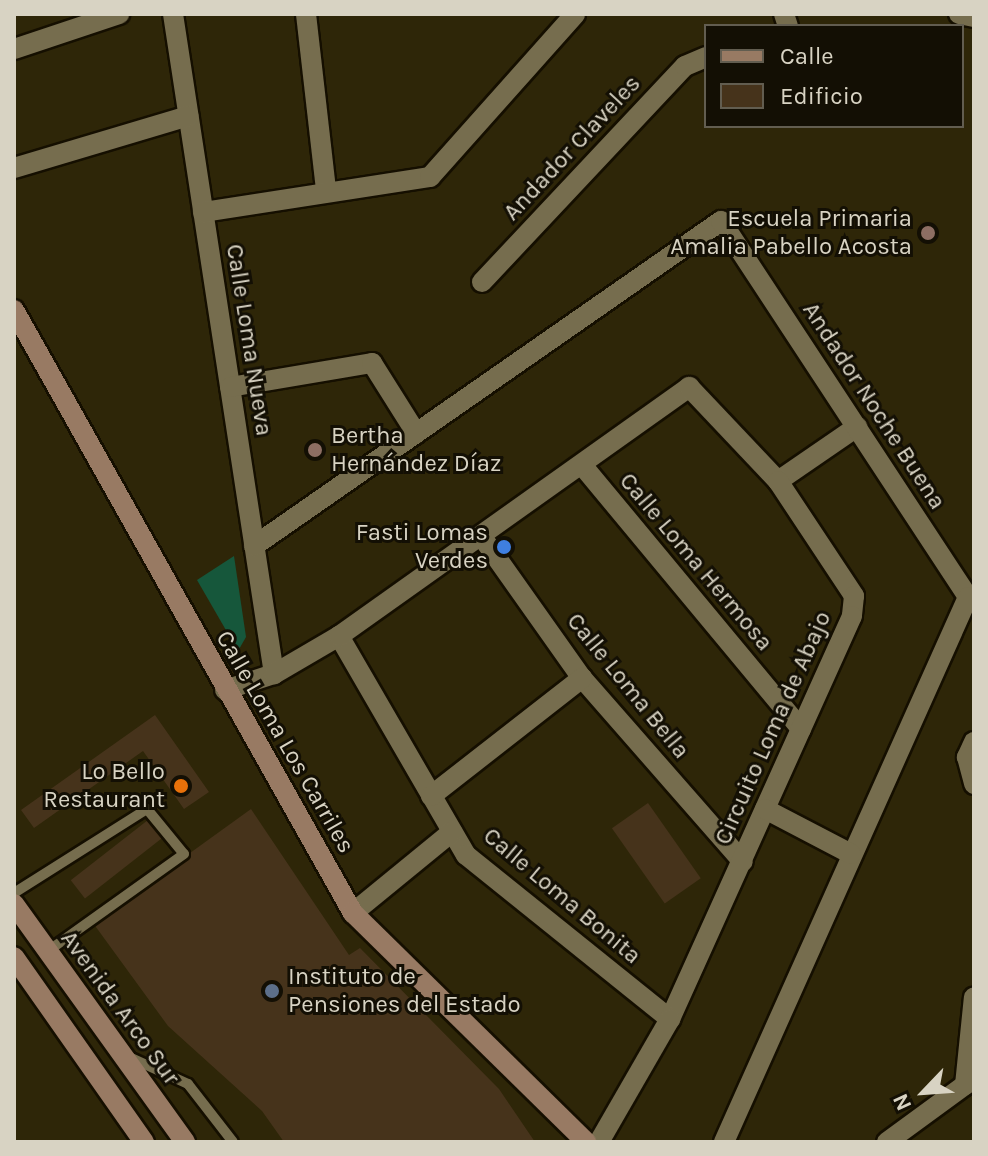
<!DOCTYPE html>
<html>
<head>
<meta charset="utf-8">
<style>
	body { margin:0 }
	#map { position:relative; width:988px; height:1156px; overflow:hidden; background:#2e2608; font-family:Karla,sans-serif }
	div>[style] { position:absolute }
	.green>* { inset:0; background:#16573b }
	.building>* { inset:0; background:#46331b; transform-origin:0 0 }
	.roads { filter:drop-shadow(2px 0 #150f00) drop-shadow(-2px 0 #150f00) drop-shadow(0 2px #150f00) drop-shadow(0 -2px #150f00) }
	.lane>* { height:10px; margin:-5px; padding:0 5px; transform-origin:5px; border-radius:5px; background:#766d4e }
	.street>* { height:20px; margin:-10px; padding:0 10px; transform-origin:10px; border-radius:10px; background:#766d4e }
	.secondary>* { height:20px; margin:-10px; padding:0 10px; transform-origin:10px; border-radius:10px; background:#987a63 }
	.dots>* { width:22px; height:22px; translate:-50% -50%; box-sizing:border-box; border:4px solid #130f04; border-radius:50% }
	span { translate:-50% -50%; white-space:nowrap; text-align:center; line-height:1.15; -webkit-text-stroke:6px #130f04; paint-order:stroke }
	.street-label { font-size:24px; color:#d8d3c3 }
	.poi-label { font-size:24px; color:#d8d3c3 }
	.right { translate:-100% -50%; text-align:right }
	.left { translate:0 -50%; text-align:left }
	.frame { position:absolute; inset:0; border:16px solid #d8d3c3; pointer-events:none }
	.legend { position:absolute; left:704px; top:24px; width:260px; height:104px; box-sizing:border-box; background:#130f04; border:2px solid #625d50; margin:0; padding:10px 14px; list-style:none; font-size:24px; color:#d8d3c3 }
	.legend li { display:flex; align-items:center; gap:16px; height:40px }
	.legend b { width:40px; border:2px solid #625d50 }
	.north { position:absolute; left:884px; top:1052px; width:80px; height:80px; -webkit-text-stroke:6px #130f04; paint-order:stroke; rotate:245deg; font-size:22px; font-weight:700; line-height:32px; text-align:center; color:#d8d3c3 }
	.north::after { content:''; display:block; margin:auto; width:28px; height:36px; background:#d8d3c3; clip-path:polygon(50% 0,100% 100%,50% 72%,0 100%) }
</style>
</head>
<body>
<div id="map">
	<div class="green">
		<div style="clip-path:polygon(234px 556px,246px 637px,238px 651px,197px 580px)"></div>
	</div>
	<div class="building">
		<div style="clip-path:polygon(155px 715px,209px 792px,184px 809px,143px 751px,34px 828px,21px 810px)"></div>
		<div style="left:648px;top:803px;width:92px;height:44px;rotate:55deg"></div>
		<div style="clip-path:polygon(251px 809px,349px 955px,360px 948px,499px 1089px,535px 1142px,284px 1142px,262px 1111px,168px 1026px,93px 923px)"></div>
		<div style="left:148px;top:820px;width:23px;height:98px;rotate:52deg"></div>
	</div>
	<div class="roads">
		<div class="lane">
			<div style="left:14px;top:893px;width:157px;rotate:-32.3deg"></div>
			<div style="left:147px;top:809px;width:58px;rotate:50.6deg"></div>
			<div style="left:184px;top:854px;width:167px;rotate:144.5deg"></div>
			<div style="left:129px;top:1057px;width:65px;rotate:24.6deg"></div>
			<div style="left:188px;top:1084px;width:73px;rotate:52.2deg"></div>
		</div>
		<div class="street">
			<div style="left:173px;top:14px;width:668px;rotate:81.3deg"></div>
			<div style="left:306px;top:14px;width:177px;rotate:83.5deg"></div>
			<div style="left:784px;top:14px;width:13px;rotate:72deg"></div>
			<div style="left:959px;top:14px;width:15px;rotate:11deg"></div>
			<div style="left:14px;top:49px;width:111px;rotate:-18.4deg"></div>
			<div style="left:14px;top:168px;width:182px;rotate:-16.6deg"></div>
			<div style="left:203px;top:212px;width:230px;rotate:-8.8deg"></div>
			<div style="left:430px;top:177px;width:218px;rotate:-48.3deg"></div>
			<div style="left:482px;top:282px;width:296px;rotate:-46.8deg"></div>
			<div style="left:685px;top:66px;width:23px;rotate:-23deg"></div>
			<div style="left:230px;top:387px;width:144px;rotate:-9.6deg"></div>
			<div style="left:372px;top:363px;width:83px;rotate:57.8deg"></div>
			<div style="left:582px;top:465px;width:343px;rotate:50.3deg"></div>
			<div style="left:778px;top:481px;width:96px;rotate:-34.4deg"></div>
			<div style="left:482px;top:537px;width:173px;rotate:54.7deg"></div>
			<div style="left:582px;top:678px;width:244px;rotate:48.8deg"></div>
			<div style="left:254px;top:546px;width:569px;rotate:-34.84deg"></div>
			<div style="left:721px;top:221px;width:450px;rotate:56.7deg"></div>
			<div style="left:968px;top:597px;width:597px;rotate:114.12deg"></div>
			<div style="left:339px;top:636px;width:253px;rotate:59.9deg"></div>
			<div style="left:466px;top:855px;width:262px;rotate:38.8deg"></div>
			<div style="left:225px;top:690px;width:52px;rotate:-18.1deg"></div>
			<div style="left:274px;top:674px;width:75px;rotate:-30.3deg"></div>
			<div style="left:339px;top:636px;width:430px;rotate:-35.4deg"></div>
			<div style="left:689px;top:387px;width:129px;rotate:46.6deg"></div>
			<div style="left:778px;top:481px;width:138px;rotate:56.5deg"></div>
			<div style="left:854px;top:596px;width:20px;rotate:96deg"></div>
			<div style="left:852px;top:616px;width:442px;rotate:114.3deg"></div>
			<div style="left:670px;top:1019px;width:142px;rotate:120deg"></div>
			<div style="left:974px;top:742px;width:17px;rotate:115deg"></div>
			<div style="left:967px;top:757px;width:28px;rotate:75deg"></div>
			<div style="left:431px;top:796px;width:192px;rotate:-38deg"></div>
			<div style="left:765px;top:809px;width:97px;rotate:27.6deg"></div>
			<div style="left:353px;top:913px;width:128px;rotate:-39.3deg"></div>
			<div style="left:887px;top:1142px;width:97px;rotate:-36.2deg"></div>
			<div style="left:965px;top:1085px;width:88px;rotate:-84.2deg"></div>
		</div>
		<div class="secondary">
			<div style="left:14px;top:310px;width:692px;rotate:60.66deg"></div>
			<div style="left:353px;top:913px;width:327px;rotate:44.5deg"></div>
			<div style="left:14px;top:904px;width:293px;rotate:54.3deg"></div>
			<div style="left:14px;top:957px;width:226px;rotate:54.9deg"></div>
		</div>
	</div>
	<div class="dots">
		<div style="left:928px;top:233px;background:#8d6e63"></div>
		<div style="left:315px;top:450px;background:#8d6e63"></div>
		<div style="left:504px;top:547px;background:#3f7fe0"></div>
		<div style="left:181px;top:786px;background:#e8710a"></div>
		<div style="left:272px;top:991px;background:#5c6f8a"></div>
	</div>
	<div class="street-label">
		<span style="left:572px;top:148px;rotate:-47deg">Andador Claveles</span>
		<span style="left:249px;top:340px;rotate:81deg">Calle Loma Nueva</span>
		<span style="left:874px;top:406px;rotate:57deg">Andador Noche Buena</span>
		<span style="left:696px;top:562px;rotate:50deg">Calle Loma Hermosa</span>
		<span style="left:628px;top:686px;rotate:51deg">Calle Loma Bella</span>
		<span style="left:773px;top:728px;rotate:-66deg">Circuito Loma de Abajo</span>
		<span style="left:285px;top:742px;rotate:60deg">Calle Loma Los Carriles</span>
		<span style="left:562px;top:896px;rotate:40deg">Calle Loma Bonita</span>
		<span style="left:120px;top:1008px;rotate:54deg">Avenida Arco Sur</span>
	</div>
	<div class="poi-label">
		<span class="right" style="left:912px;top:233px">Escuela Primaria<br>Amalia Pabello Acosta</span>
		<span class="left" style="left:331px;top:450px">Bertha<br>Hernández Díaz</span>
		<span class="right" style="left:488px;top:547px">Fasti Lomas<br>Verdes</span>
		<span class="right" style="left:165px;top:786px">Lo Bello<br>Restaurant</span>
		<span class="left" style="left:288px;top:991px">Instituto de<br>Pensiones del Estado</span>
	</div>
	<div class="frame"></div>
	<ul class="legend">
	<li><b style="height:10px;background:#987a63"></b>Calle</li>
	<li><b style="height:22px;background:#46331b"></b>Edificio</li>
	</ul>
	<div class="north">N</div>
</div>
</body>
</html>
